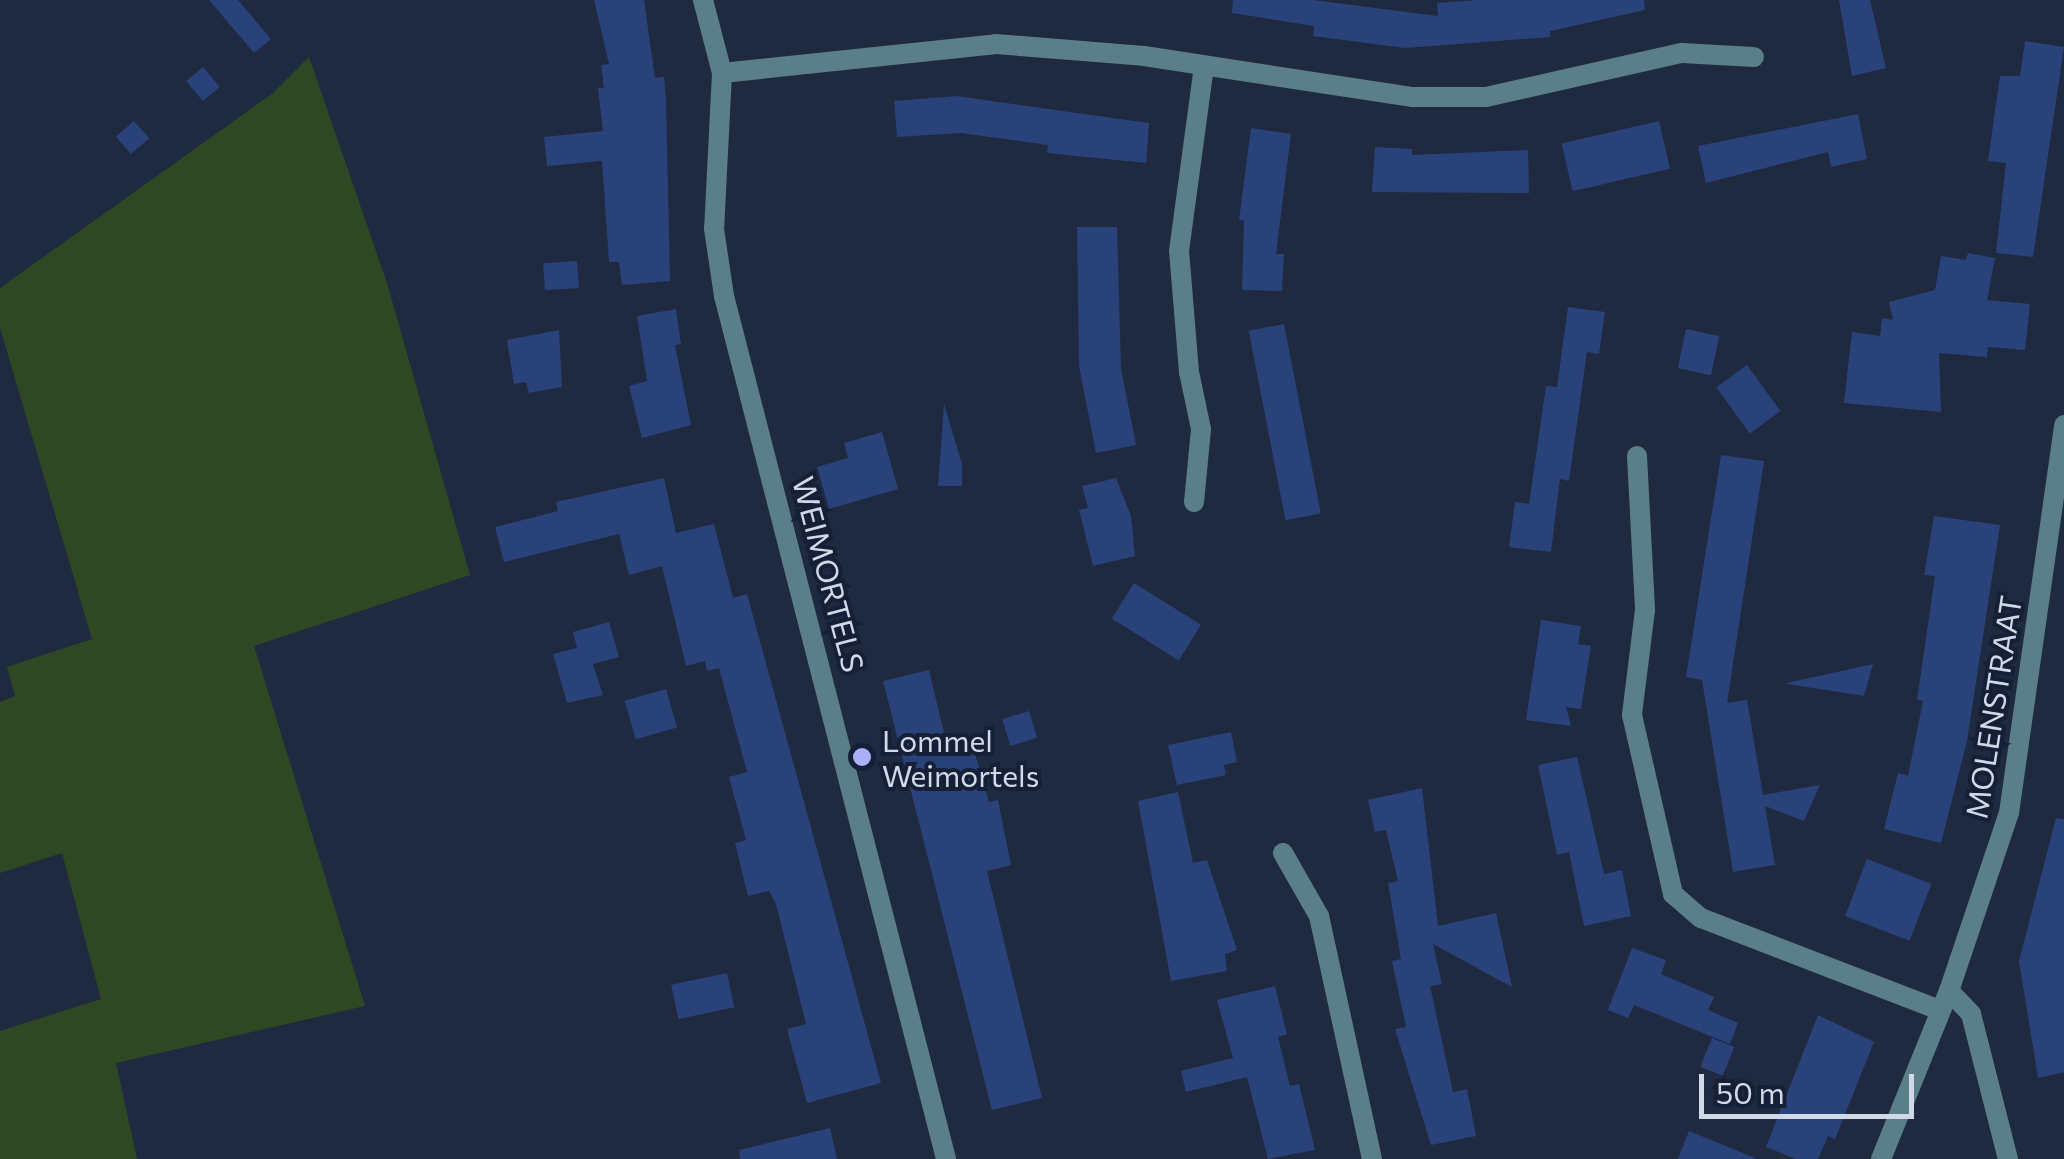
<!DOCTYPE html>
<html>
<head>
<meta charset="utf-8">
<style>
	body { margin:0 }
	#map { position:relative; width:2064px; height:1159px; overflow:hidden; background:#1f2a41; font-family:Commissioner,sans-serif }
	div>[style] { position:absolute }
	.green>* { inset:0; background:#2e4824 }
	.building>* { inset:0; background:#294279; transform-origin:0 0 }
	.minor>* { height:20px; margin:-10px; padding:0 10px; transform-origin:10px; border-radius:10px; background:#5a7f89 }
	.dots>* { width:28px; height:28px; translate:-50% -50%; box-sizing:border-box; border:5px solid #152036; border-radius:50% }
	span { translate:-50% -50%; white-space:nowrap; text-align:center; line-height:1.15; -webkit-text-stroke:8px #152036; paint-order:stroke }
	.street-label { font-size:30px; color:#d1d9e8 }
	.poi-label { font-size:30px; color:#d1d9e8 }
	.left { translate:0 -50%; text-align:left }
	.scale { position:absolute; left:1699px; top:1074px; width:215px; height:45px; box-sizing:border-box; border:5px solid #d1d9e8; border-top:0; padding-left:12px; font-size:30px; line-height:35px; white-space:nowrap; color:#d1d9e8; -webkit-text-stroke:8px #152036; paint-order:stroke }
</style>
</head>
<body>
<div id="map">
	<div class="green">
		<div style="clip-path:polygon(309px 57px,387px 283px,470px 575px,254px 646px,365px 1006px,116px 1063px,137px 1159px,0 1159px,0 1031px,101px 999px,62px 853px,0 873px,0 702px,15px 696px,7px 667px,92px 639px,0 328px,0 288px,273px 93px)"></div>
	</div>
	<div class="building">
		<div style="clip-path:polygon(209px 0,238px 0,271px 39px,254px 53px)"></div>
		<div style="clip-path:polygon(594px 0,644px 0,655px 78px,664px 77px,666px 99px,670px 281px,622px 285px,619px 262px,609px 262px,602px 161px,547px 166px,544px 137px,603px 131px,598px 88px,604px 88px,601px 65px,609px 64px)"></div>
		<div style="clip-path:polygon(1233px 0,1313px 0,1438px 16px,1437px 3px,1477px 0,1644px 0,1645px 10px,1550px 31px,1550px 37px,1405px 48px,1313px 36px,1314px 26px,1232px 13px)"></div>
		<div style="clip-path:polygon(1839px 0,1870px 0,1886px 68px,1852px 76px)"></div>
		<div style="clip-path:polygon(2025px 41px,2064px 47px,2033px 257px,1996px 253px,2006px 163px,1988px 161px,2000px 76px,2020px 76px)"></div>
		<div style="left:203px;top:67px;width:26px;height:22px;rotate:50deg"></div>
		<div style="clip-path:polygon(956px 96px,1149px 123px,1146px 163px,1047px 153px,1048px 145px,961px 133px,897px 137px,894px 101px)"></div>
		<div style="clip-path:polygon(1858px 114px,1867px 159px,1831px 167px,1828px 152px,1706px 183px,1698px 146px)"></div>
		<div style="left:134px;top:121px;width:23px;height:24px;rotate:49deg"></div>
		<div style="left:1659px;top:121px;width:49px;height:100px;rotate:77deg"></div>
		<div style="clip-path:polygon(1251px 128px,1291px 134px,1276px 254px,1284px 254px,1282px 291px,1242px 290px,1244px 220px,1239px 220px)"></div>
		<div style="clip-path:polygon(1375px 147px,1412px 149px,1412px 155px,1528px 150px,1529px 193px,1372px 192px)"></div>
		<div style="clip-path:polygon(1077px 227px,1117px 227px,1121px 369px,1136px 445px,1096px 453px,1079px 366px)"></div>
		<div style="clip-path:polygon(1968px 253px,1995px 258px,1987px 300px,2030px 304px,2025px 350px,1988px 347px,1987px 357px,1939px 353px,1941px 412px,1844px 403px,1852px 332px,1880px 336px,1882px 318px,1893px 320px,1889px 302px,1935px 290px,1941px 256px,1966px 260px)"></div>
		<div style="left:577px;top:261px;width:27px;height:34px;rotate:86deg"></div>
		<div style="clip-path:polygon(1568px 307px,1605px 312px,1599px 354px,1587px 352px,1569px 481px,1560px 479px,1551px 552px,1509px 547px,1515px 502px,1529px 504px,1546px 386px,1557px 387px)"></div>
		<div style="clip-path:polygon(676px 309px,681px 344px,675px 345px,691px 425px,642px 438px,629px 386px,647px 381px,637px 316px)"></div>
		<div style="left:1284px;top:324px;width:193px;height:36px;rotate:79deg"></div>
		<div style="left:1686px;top:329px;width:34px;height:40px;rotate:12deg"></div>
		<div style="clip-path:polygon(559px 330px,562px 387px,529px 393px,526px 382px,514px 384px,507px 340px)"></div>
		<div style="left:1747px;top:365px;width:57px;height:38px;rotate:54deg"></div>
		<div style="clip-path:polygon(944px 404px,962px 464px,962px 486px,938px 486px)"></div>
		<div style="clip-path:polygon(882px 432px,898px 489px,829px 509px,817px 467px,848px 458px,844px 443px)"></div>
		<div style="clip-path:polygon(1721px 455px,1764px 461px,1727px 703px,1747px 700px,1763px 795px,1820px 785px,1804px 821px,1765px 806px,1775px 865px,1733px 872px,1702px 680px,1686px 677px)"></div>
		<div style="clip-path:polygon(664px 478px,676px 533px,714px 524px,733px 598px,747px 594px,881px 1083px,807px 1103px,787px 1029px,806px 1024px,776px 904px,769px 891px,748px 896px,735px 843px,746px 840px,729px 777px,747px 772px,719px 668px,707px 671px,705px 661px,686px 666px,662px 566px,629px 575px,619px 534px,504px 562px,495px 527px,558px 511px,556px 502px)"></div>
		<div style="clip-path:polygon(1116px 478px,1131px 516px,1135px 556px,1093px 566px,1079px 510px,1088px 508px,1082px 486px)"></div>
		<div style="clip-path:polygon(1934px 516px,2000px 525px,1967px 741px,1941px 843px,1884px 829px,1898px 773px,1908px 776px,1923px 701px,1917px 700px,1935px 576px,1924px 575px)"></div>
		<div style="left:1134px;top:583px;width:79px;height:42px;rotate:32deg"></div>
		<div style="clip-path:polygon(1541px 620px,1581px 626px,1578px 644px,1591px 646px,1581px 709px,1566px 707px,1571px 726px,1526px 720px)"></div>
		<div style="clip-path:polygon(609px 622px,619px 657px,593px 664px,603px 695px,567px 703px,553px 654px,577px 648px,573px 632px)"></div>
		<div style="clip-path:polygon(1873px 664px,1864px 696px,1787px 684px,1787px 683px)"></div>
		<div style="clip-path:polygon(929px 670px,947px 746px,971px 740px,989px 802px,998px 800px,1011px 865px,987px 871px,1042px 1098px,992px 1110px,883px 681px)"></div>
		<div style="left:666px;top:689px;width:40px;height:43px;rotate:74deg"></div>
		<div style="left:1029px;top:711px;width:28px;height:28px;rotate:73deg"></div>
		<div style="clip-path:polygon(1231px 732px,1237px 762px,1224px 765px,1226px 775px,1177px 785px,1168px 745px)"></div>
		<div style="clip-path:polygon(1577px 757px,1604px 874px,1622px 870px,1631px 916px,1584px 926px,1569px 852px,1557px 855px,1538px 765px)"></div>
		<div style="clip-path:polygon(1422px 788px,1438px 926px,1496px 913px,1512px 987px,1433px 944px,1442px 984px,1430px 986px,1453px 1092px,1467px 1089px,1476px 1136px,1431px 1145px,1395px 1029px,1406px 1027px,1392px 961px,1401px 959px,1388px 883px,1398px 881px,1386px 830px,1375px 832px,1368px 800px)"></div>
		<div style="clip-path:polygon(1178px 792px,1193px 863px,1207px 860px,1237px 950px,1225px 954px,1227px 971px,1171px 981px,1138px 801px)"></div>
		<div style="clip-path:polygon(2056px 818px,2064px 819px,2064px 1072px,2038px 1078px,2019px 961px)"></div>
		<div style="left:1867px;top:859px;width:69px;height:61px;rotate:21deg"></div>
		<div style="clip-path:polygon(1632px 948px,1666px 960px,1661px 974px,1714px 997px,1708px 1010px,1738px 1023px,1730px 1044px,1634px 1005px,1628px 1018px,1608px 1010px)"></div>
		<div style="left:727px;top:973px;width:35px;height:57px;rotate:78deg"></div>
		<div style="clip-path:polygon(1275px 986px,1287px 1034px,1278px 1037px,1290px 1086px,1299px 1084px,1315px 1150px,1268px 1159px,1247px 1077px,1186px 1092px,1181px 1071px,1233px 1058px,1217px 1000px)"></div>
		<div style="clip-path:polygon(1818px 1015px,1874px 1042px,1835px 1139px,1828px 1136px,1818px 1159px,1796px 1159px,1766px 1147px)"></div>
		<div style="left:1712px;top:1038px;width:24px;height:31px;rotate:22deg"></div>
		<div style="clip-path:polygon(830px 1128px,837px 1159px,740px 1159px,739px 1150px)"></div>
		<div style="clip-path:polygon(1689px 1131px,1755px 1158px,1755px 1159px,1678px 1159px)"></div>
	</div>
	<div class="minor">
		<div style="left:703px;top:0;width:75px;rotate:75.4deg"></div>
		<div style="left:722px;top:73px;width:156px;rotate:92.9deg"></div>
		<div style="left:714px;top:229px;width:68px;rotate:81.5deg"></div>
		<div style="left:724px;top:296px;width:891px;rotate:75.57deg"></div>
		<div style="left:722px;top:73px;width:276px;rotate:-6deg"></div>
		<div style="left:996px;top:44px;width:148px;rotate:4.6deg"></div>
		<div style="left:1144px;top:56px;width:272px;rotate:8.7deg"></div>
		<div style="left:1413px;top:97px;width:73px"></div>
		<div style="left:1486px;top:97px;width:201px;rotate:-12.7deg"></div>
		<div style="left:1682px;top:53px;width:72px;rotate:3.2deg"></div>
		<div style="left:1637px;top:456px;width:154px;rotate:87deg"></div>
		<div style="left:1645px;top:610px;width:106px;rotate:97.1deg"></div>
		<div style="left:1632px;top:715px;width:184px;rotate:77.1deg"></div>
		<div style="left:1673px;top:894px;width:37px;rotate:41deg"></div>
		<div style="left:1701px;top:918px;width:256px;rotate:21.1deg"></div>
		<div style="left:1194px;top:502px;width:73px;rotate:-84.5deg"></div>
		<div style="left:1201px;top:429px;width:58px;rotate:-101.9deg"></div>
		<div style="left:1189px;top:372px;width:121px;rotate:-94.7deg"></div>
		<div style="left:1179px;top:251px;width:187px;rotate:-82.3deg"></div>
		<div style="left:1283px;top:853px;width:73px;rotate:60.3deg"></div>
		<div style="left:1319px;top:916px;width:249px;rotate:77.7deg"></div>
		<div style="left:1949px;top:991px;width:32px;rotate:46deg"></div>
		<div style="left:1971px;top:1014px;width:150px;rotate:75.7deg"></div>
		<div style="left:1881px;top:1159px;width:181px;rotate:-68deg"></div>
		<div style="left:1949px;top:991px;width:188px;rotate:-71.4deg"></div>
		<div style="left:2009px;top:813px;width:392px;rotate:-81.9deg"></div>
	</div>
	<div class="dots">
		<div style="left:862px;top:757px;background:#adaffb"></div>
	</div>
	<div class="street-label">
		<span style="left:829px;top:574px;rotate:75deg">WEIMORTELS</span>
		<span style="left:1993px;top:707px;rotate:-81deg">MOLENSTRAAT</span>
	</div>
	<div class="poi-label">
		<span class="left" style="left:882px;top:757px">Lommel<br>Weimortels</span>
	</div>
	<div class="scale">50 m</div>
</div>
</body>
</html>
